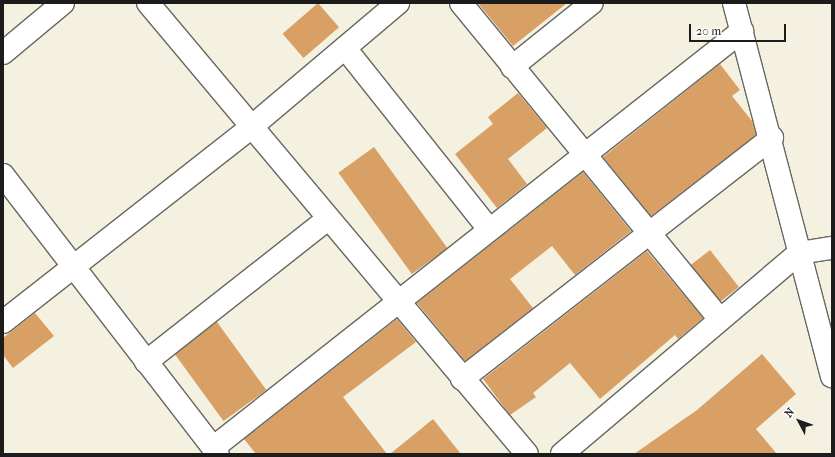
<!DOCTYPE html>
<html>
<head>
<meta charset="utf-8">
<style>
	body { margin:0 }
	#map { position:relative; width:835px; height:457px; overflow:hidden; background:#f5f1e1; font-family:"IM FELL French Canon",serif }
	div>[style] { position:absolute }
	.building>* { inset:0; background:#d8a065; transform-origin:0 0 }
	.roads { filter:drop-shadow(1px 0 #686761) drop-shadow(-1px 0 #686761) drop-shadow(0 1px #686761) drop-shadow(0 -1px #686761) }
	.minor>* { height:22px; margin:-11px; padding:0 11px; transform-origin:11px; border-radius:11px; background:#fff }
	.tertiary>* { height:22px; margin:-11px; padding:0 11px; transform-origin:11px; border-radius:11px; background:#fff }
	span { translate:-50% -50%; white-space:nowrap; text-align:center; line-height:1.15; -webkit-text-stroke:3px #fff; paint-order:stroke }
	.frame { position:absolute; inset:0; border:4px solid #1c1c1c; pointer-events:none }
	.north { position:absolute; left:779px; top:401px; width:40px; height:40px; -webkit-text-stroke:3px #fff; paint-order:stroke; rotate:311deg; font-size:11px; font-weight:700; line-height:16px; text-align:center; color:#1c1c1c }
	.north::after { content:''; display:block; margin:auto; width:14px; height:18px; background:#1c1c1c; clip-path:polygon(50% 0,100% 100%,50% 72%,0 100%) }
	.scale { position:absolute; left:689px; top:24px; width:97px; height:18px; box-sizing:border-box; border:2px solid #1c1c1c; border-top:0; padding-left:5px; font-size:12px; line-height:14px; white-space:nowrap; color:#1c1c1c; -webkit-text-stroke:3px #fff; paint-order:stroke }
</style>
</head>
<body>
<div id="map">
	<div class="building">
		<div style="left:318px;top:3px;width:32px;height:47px;rotate:49deg"></div>
		<div style="clip-path:polygon(478px 3px,567px 3px,513px 46px)"></div>
		<div style="clip-path:polygon(720px 64px,740px 90px,732px 96px,752px 121px,756px 135px,651px 216px,603px 157px)"></div>
		<div style="clip-path:polygon(518px 93px,547px 128px,508px 159px,527px 184px,497px 208px,455px 154px,493px 124px,488px 117px)"></div>
		<div style="left:374px;top:147px;width:125px;height:44px;rotate:54deg"></div>
		<div style="clip-path:polygon(583px 172px,631px 231px,575px 275px,552px 246px,510px 279px,533px 308px,465px 361px,417px 303px)"></div>
		<div style="left:710px;top:250px;width:47px;height:24px;rotate:52deg"></div>
		<div style="clip-path:polygon(647px 251px,703px 318px,678px 339px,675px 335px,600px 399px,570px 363px,533px 393px,536px 397px,510px 415px,483px 379px)"></div>
		<div style="clip-path:polygon(35px 313px,54px 336px,13px 368px,3px 355px,3px 338px)"></div>
		<div style="clip-path:polygon(397px 319px,416px 342px,343px 397px,387px 454px,256px 454px,244px 439px)"></div>
		<div style="left:217px;top:322px;width:84px;height:53px;rotate:54deg"></div>
		<div style="clip-path:polygon(762px 354px,796px 394px,756px 429px,777px 454px,634px 454px,697px 410px)"></div>
		<div style="clip-path:polygon(433px 419px,461px 454px,390px 454px)"></div>
	</div>
	<div class="roads">
		<div class="minor">
			<div style="left:148px;top:3px;width:589px;rotate:49.96deg"></div>
			<div style="left:461px;top:3px;width:409px;rotate:50.7deg"></div>
			<div style="left:734px;top:3px;width:386px;rotate:75.3deg"></div>
			<div style="left:345px;top:48px;width:231px;rotate:51.5deg"></div>
			<div style="left:512px;top:67px;width:102px;rotate:-38.7deg"></div>
			<div style="left:3px;top:175px;width:352px;rotate:52.4deg"></div>
			<div style="left:3px;top:322px;width:314px;rotate:-38.1deg"></div>
			<div style="left:250px;top:128px;width:194px;rotate:-40.2deg"></div>
			<div style="left:146px;top:362px;width:231px;rotate:-38.2deg"></div>
			<div style="left:462px;top:379px;width:393px;rotate:-37.9deg"></div>
			<div style="left:213px;top:448px;width:674px;rotate:-38.25deg"></div>
			<div style="left:562px;top:454px;width:311px;rotate:-40.3deg"></div>
			<div style="left:799px;top:253px;width:33px;rotate:-9deg"></div>
		</div>
		<div class="tertiary">
			<div style="left:3px;top:53px;width:78px;rotate:-39.8deg"></div>
		</div>
	</div>
	<div class="frame"></div>
	<div class="north">N</div>
	<div class="scale">20 m</div>
</div>
</body>
</html>
